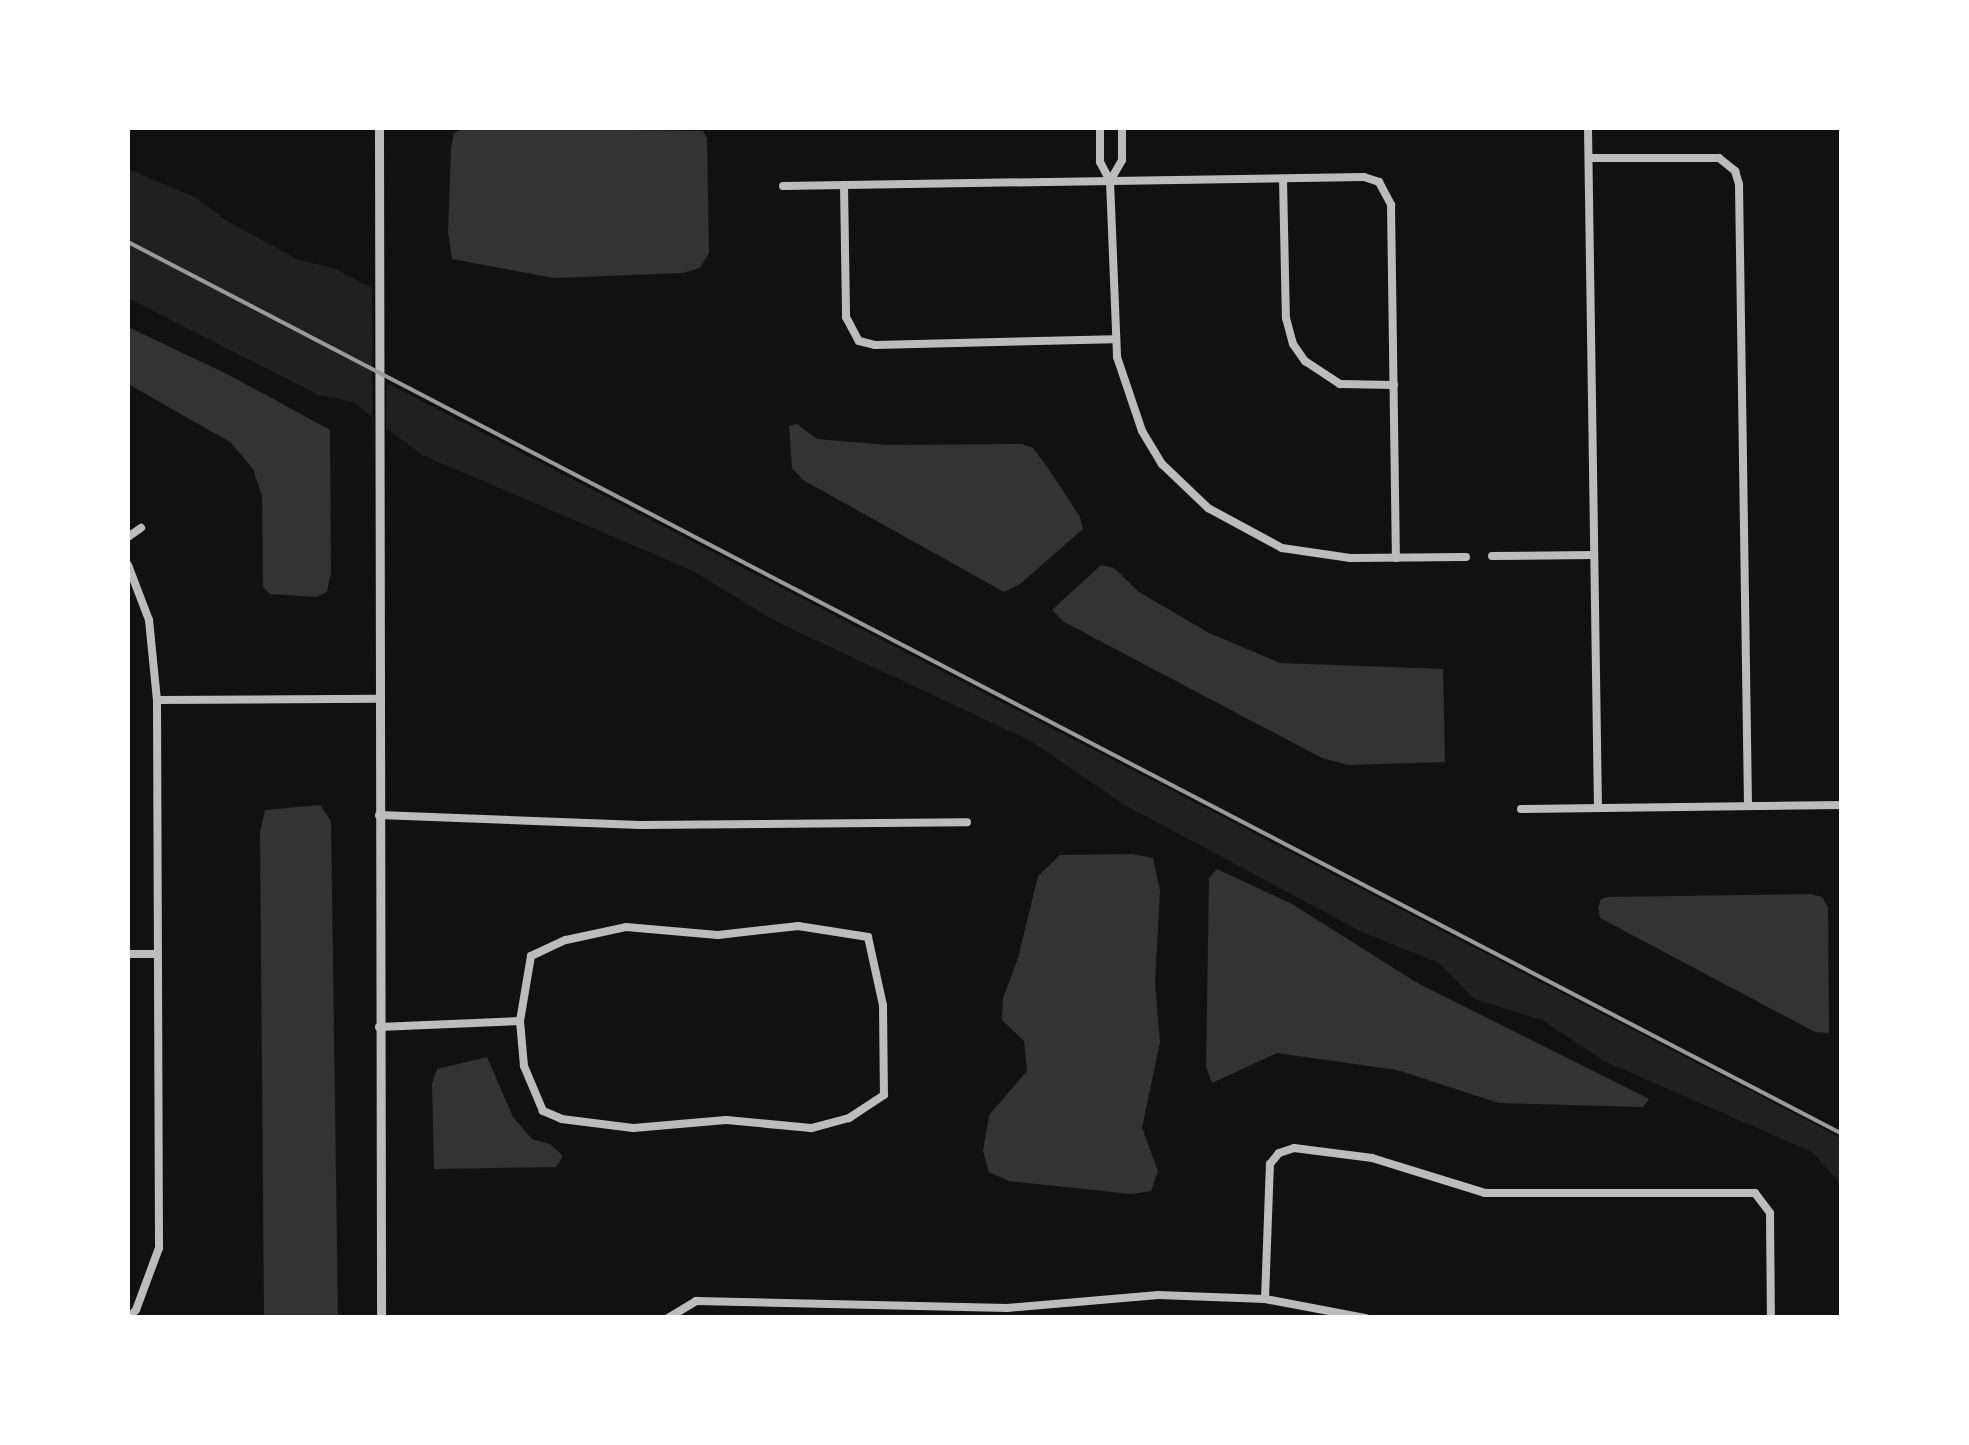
<!DOCTYPE html>
<html>
<head>
<meta charset="utf-8">
<style>
	body { margin:0 }
	#map { position:relative; width:1969px; height:1445px; overflow:hidden; background:#111; font-family:Jost,sans-serif }
	div>[style] { position:absolute }
	.green>* { inset:0; background:#202020 }
	.water>* { inset:0; background:#333 }
	.minor>* { height:8px; margin:-4px; padding:0 4px; transform-origin:4px; border-radius:4px; background:#bcbcbc }
	.tertiary>* { height:9px; margin:-4.5px; padding:0 4.5px; transform-origin:4.5px; border-radius:4.5px; background:#bcbcbc }
	.rail>* { height:4px; margin:-2px; padding:0 2px; transform-origin:2px; border-radius:2px; background:#9a9a9a }
	span { translate:-50% -50%; white-space:nowrap; text-align:center; line-height:1.15; -webkit-text-stroke:10px #fff; paint-order:stroke }
	.frame { position:absolute; inset:0; border:130px solid #fff; pointer-events:none }
</style>
</head>
<body>
<div id="map">
	<div class="green">
		<div style="clip-path:polygon(128px 169px,195px 197px,227px 221px,299px 260px,333px 268px,372px 288px,372px 417px,353px 402px,318px 395px,128px 298px)"></div>
		<div style="clip-path:polygon(387px 383px,1841px 1138px,1841px 1194px,1838px 1181px,1812px 1152px,1604px 1061px,1542px 1020px,1474px 999px,1439px 963px,1362px 932px,1123px 804px,1031px 741px,777px 622px,691px 570px,422px 455px,386px 428px)"></div>
	</div>
	<div class="water">
		<div style="clip-path:polygon(463px 128px,703px 131px,707px 138px,709px 253px,700px 268px,683px 273px,554px 278px,452px 259px,448px 232px,451px 148px,454px 133px)"></div>
		<div style="clip-path:polygon(128px 327px,229px 375px,330px 430px,331px 573px,327px 592px,317px 597px,270px 594px,263px 587px,262px 496px,253px 469px,230px 442px,128px 384px)"></div>
		<div style="clip-path:polygon(797px 424px,817px 439px,888px 445px,1022px 444px,1033px 448px,1048px 468px,1080px 517px,1083px 529px,1020px 584px,1004px 592px,803px 480px,792px 468px,789px 426px)"></div>
		<div style="clip-path:polygon(1101px 565px,1114px 568px,1139px 592px,1209px 633px,1280px 663px,1443px 669px,1445px 762px,1348px 765px,1322px 758px,1064px 622px,1052px 610px)"></div>
		<div style="clip-path:polygon(320px 805px,331px 821px,338px 1317px,264px 1317px,260px 832px,265px 810px)"></div>
		<div style="clip-path:polygon(1132px 854px,1153px 858px,1160px 891px,1155px 983px,1160px 1042px,1142px 1128px,1158px 1171px,1151px 1191px,1131px 1194px,1009px 1181px,989px 1172px,983px 1151px,989px 1115px,1027px 1071px,1024px 1041px,1002px 1020px,1003px 998px,1018px 958px,1038px 876px,1060px 855px)"></div>
		<div style="clip-path:polygon(1217px 869px,1292px 904px,1419px 984px,1649px 1099px,1643px 1107px,1499px 1103px,1397px 1070px,1277px 1053px,1212px 1083px,1206px 1067px,1209px 878px)"></div>
		<div style="clip-path:polygon(1811px 894px,1822px 897px,1828px 907px,1829px 1033px,1815px 1032px,1600px 918px,1598px 908px,1601px 899px,1609px 897px)"></div>
		<div style="clip-path:polygon(487px 1057px,513px 1117px,532px 1139px,550px 1144px,563px 1156px,556px 1167px,434px 1169px,432px 1084px,437px 1069px)"></div>
	</div>
	<div class="minor">
		<div style="left:1100px;top:128px;width:34px;rotate:90deg"></div>
		<div style="left:1100px;top:162px;width:21px;rotate:62deg"></div>
		<div style="left:1110px;top:181px;width:176px;rotate:87.7deg"></div>
		<div style="left:1117px;top:357px;width:78px;rotate:71.3deg"></div>
		<div style="left:1142px;top:431px;width:39px;rotate:59deg"></div>
		<div style="left:1162px;top:464px;width:64px;rotate:43.7deg"></div>
		<div style="left:1208px;top:508px;width:84px;rotate:28.4deg"></div>
		<div style="left:1282px;top:548px;width:69px;rotate:8.4deg"></div>
		<div style="left:1350px;top:558px;width:116px;rotate:-0.5deg"></div>
		<div style="left:1588px;top:128px;width:680px;rotate:89.16deg"></div>
		<div style="left:1589px;top:158px;width:130px"></div>
		<div style="left:1719px;top:158px;width:21px;rotate:39deg"></div>
		<div style="left:1735px;top:171px;width:14px;rotate:73deg"></div>
		<div style="left:1739px;top:184px;width:622px;rotate:89.17deg"></div>
		<div style="left:1283px;top:179px;width:139px;rotate:88.8deg"></div>
		<div style="left:1286px;top:318px;width:27px;rotate:75deg"></div>
		<div style="left:1293px;top:344px;width:21px;rotate:55deg"></div>
		<div style="left:1305px;top:361px;width:42px;rotate:33.3deg"></div>
		<div style="left:1340px;top:384px;width:54px;rotate:1.1deg"></div>
		<div style="left:1110px;top:181px;width:24px;rotate:-60deg"></div>
		<div style="left:1122px;top:160px;width:32px;rotate:-90deg"></div>
		<div style="left:844px;top:185px;width:132px;rotate:89.1deg"></div>
		<div style="left:846px;top:317px;width:27px;rotate:62deg"></div>
		<div style="left:859px;top:341px;width:16px;rotate:14deg"></div>
		<div style="left:875px;top:345px;width:239px;rotate:-1.4deg"></div>
		<div style="left:783px;top:186px;width:581px;rotate:-0.89deg"></div>
		<div style="left:1364px;top:177px;width:16px;rotate:18deg"></div>
		<div style="left:1379px;top:182px;width:26px;rotate:62deg"></div>
		<div style="left:1391px;top:205px;width:353px;rotate:89.2deg"></div>
		<div style="left:128px;top:537px;width:16px;rotate:-35deg"></div>
		<div style="left:1492px;top:556px;width:101px;rotate:-0.6deg"></div>
		<div style="left:128px;top:565px;width:59px;rotate:69.1deg"></div>
		<div style="left:149px;top:620px;width:80px;rotate:84.3deg"></div>
		<div style="left:157px;top:700px;width:548px;rotate:89.79deg"></div>
		<div style="left:159px;top:1248px;width:66px;rotate:110.4deg"></div>
		<div style="left:136px;top:1310px;width:11px;rotate:135deg"></div>
		<div style="left:157px;top:700px;width:222px;rotate:-0.3deg"></div>
		<div style="left:1521px;top:809px;width:321px;rotate:-0.7deg"></div>
		<div style="left:379px;top:815px;width:261px;rotate:2.2deg"></div>
		<div style="left:640px;top:825px;width:327px;rotate:-0.5deg"></div>
		<div style="left:798px;top:926px;width:71px;rotate:8.9deg"></div>
		<div style="left:868px;top:937px;width:70px;rotate:77.6deg"></div>
		<div style="left:883px;top:1005px;width:90px;rotate:89.4deg"></div>
		<div style="left:884px;top:1095px;width:42px;rotate:146.7deg"></div>
		<div style="left:849px;top:1118px;width:39px;rotate:165deg"></div>
		<div style="left:811px;top:1128px;width:85px;rotate:-174.6deg"></div>
		<div style="left:726px;top:1120px;width:93px;rotate:175.1deg"></div>
		<div style="left:633px;top:1128px;width:72px;rotate:-172.8deg"></div>
		<div style="left:562px;top:1119px;width:21px;rotate:-157deg"></div>
		<div style="left:543px;top:1111px;width:49px;rotate:-112.9deg"></div>
		<div style="left:524px;top:1066px;width:45px;rotate:-95.1deg"></div>
		<div style="left:520px;top:1021px;width:66px;rotate:-80.4deg"></div>
		<div style="left:531px;top:956px;width:38px;rotate:-25deg"></div>
		<div style="left:566px;top:940px;width:61px;rotate:-12.2deg"></div>
		<div style="left:626px;top:927px;width:92px;rotate:5deg"></div>
		<div style="left:718px;top:935px;width:81px;rotate:-6.4deg"></div>
		<div style="left:128px;top:954px;width:28px"></div>
		<div style="left:379px;top:1027px;width:141px;rotate:-2.4deg"></div>
		<div style="left:1265px;top:1299px;width:135px;rotate:-87.9deg"></div>
		<div style="left:1270px;top:1164px;width:14px;rotate:-51deg"></div>
		<div style="left:1279px;top:1153px;width:16px;rotate:-18deg"></div>
		<div style="left:1294px;top:1148px;width:79px;rotate:7.3deg"></div>
		<div style="left:1372px;top:1158px;width:118px;rotate:17.2deg"></div>
		<div style="left:1485px;top:1193px;width:270px"></div>
		<div style="left:1755px;top:1193px;width:25px;rotate:53deg"></div>
		<div style="left:1770px;top:1213px;width:105px;rotate:89.5deg"></div>
		<div style="left:668px;top:1318px;width:33px;rotate:-31deg"></div>
		<div style="left:696px;top:1301px;width:311px;rotate:1.3deg"></div>
		<div style="left:1007px;top:1308px;width:152px;rotate:-4.9deg"></div>
		<div style="left:1158px;top:1295px;width:107px;rotate:2.1deg"></div>
		<div style="left:1265px;top:1299px;width:103px;rotate:10.7deg"></div>
	</div>
	<div class="tertiary">
		<div style="left:379px;top:128px;width:1190px;rotate:89.9deg"></div>
	</div>
	<div class="rail">
		<div style="left:128px;top:242px;width:1932px;rotate:27.49deg"></div>
	</div>
	<div class="frame"></div>
</div>
</body>
</html>
